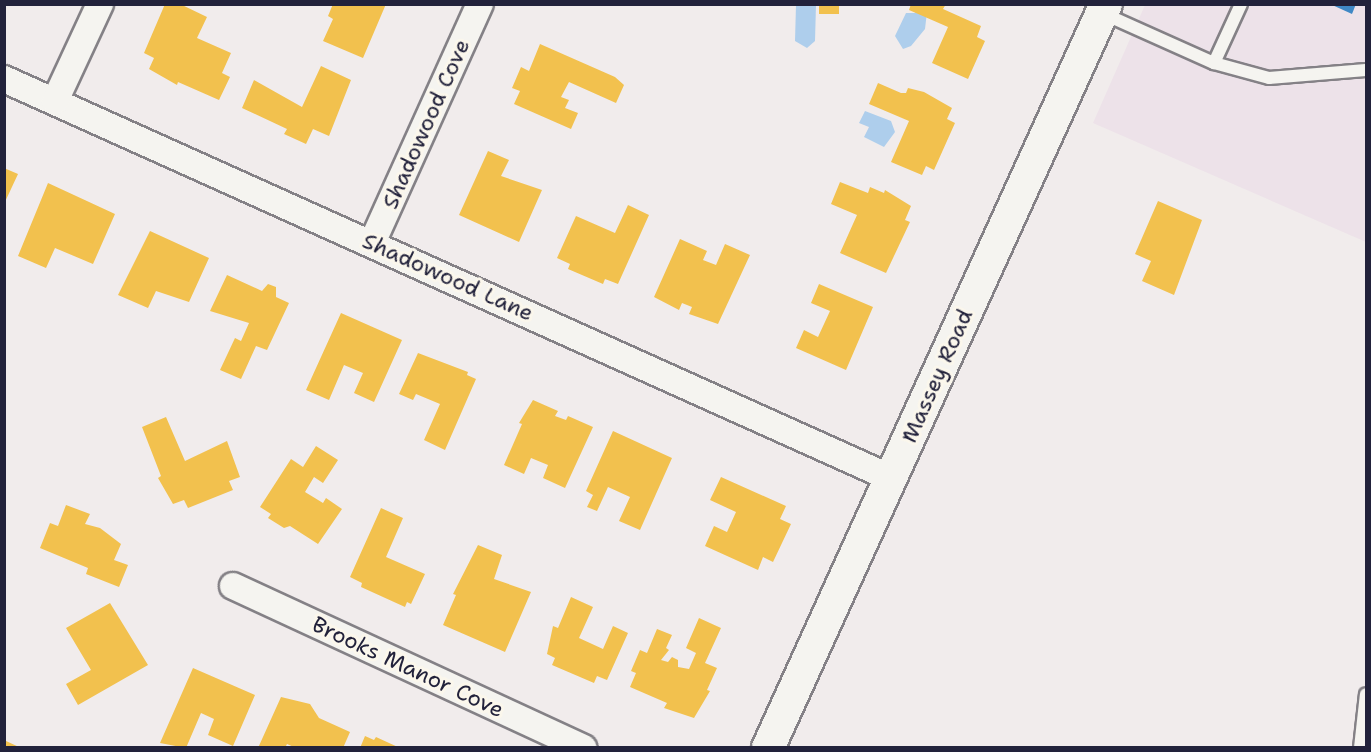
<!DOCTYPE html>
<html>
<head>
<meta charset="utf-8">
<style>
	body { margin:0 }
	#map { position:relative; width:1371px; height:752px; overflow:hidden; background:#f1ecec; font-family:"Shantell Sans",sans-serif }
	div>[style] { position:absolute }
	.built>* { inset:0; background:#ede2e9 }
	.water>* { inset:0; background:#aeceec }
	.homes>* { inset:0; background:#f2c14e; transform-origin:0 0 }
	.schools>* { inset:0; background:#3f88c5 }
	.roads { filter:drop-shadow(2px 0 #848186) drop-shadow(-2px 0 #848186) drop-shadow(0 2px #848186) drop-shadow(0 -2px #848186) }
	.service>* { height:12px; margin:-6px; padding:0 6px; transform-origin:6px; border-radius:6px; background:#f5f4f0 }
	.minor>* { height:26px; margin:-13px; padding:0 13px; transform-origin:13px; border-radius:13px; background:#f5f4f0 }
	.tertiary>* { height:32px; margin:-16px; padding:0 16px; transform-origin:16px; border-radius:16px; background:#f5f4f0 }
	span { translate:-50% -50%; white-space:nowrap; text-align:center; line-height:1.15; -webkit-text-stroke:6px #fbf7ec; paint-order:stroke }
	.street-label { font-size:22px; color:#22223b }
	.frame { position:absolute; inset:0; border:6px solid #22223b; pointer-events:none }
</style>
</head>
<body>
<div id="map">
	<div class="built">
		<div style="clip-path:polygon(1145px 5px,1366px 5px,1366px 242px,1093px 123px)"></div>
	</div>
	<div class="water">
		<div style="clip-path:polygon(796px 5px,816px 5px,815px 41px,807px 48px,795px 41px)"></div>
		<div style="clip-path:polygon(919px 7px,927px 12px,925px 29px,911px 46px,903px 49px,895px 36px,906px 13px,915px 13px)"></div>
		<div style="clip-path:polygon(865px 111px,891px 121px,895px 132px,884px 147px,864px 137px,869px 127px,859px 123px)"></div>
	</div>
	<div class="homes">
		<div style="clip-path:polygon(165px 4px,180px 4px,207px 17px,197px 38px,231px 53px,222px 73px,230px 77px,219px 100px,178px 82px,177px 85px,149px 69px,154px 58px,144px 53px)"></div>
		<div style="clip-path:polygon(333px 4px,386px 4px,363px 58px,323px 41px,333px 19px,328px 16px)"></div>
		<div style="left:819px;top:4px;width:20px;height:10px"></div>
		<div style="clip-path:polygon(911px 4px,946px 4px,943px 9px,981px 26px,977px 37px,985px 41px,968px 79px,932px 63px,948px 27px,909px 10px)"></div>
		<div style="clip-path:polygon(540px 44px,615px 77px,624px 85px,616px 103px,569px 82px,561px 97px,569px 100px,565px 108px,578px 113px,571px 129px,514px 104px,520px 91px,512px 88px,521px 67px,529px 71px)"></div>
		<div style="clip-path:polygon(321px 66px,351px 80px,329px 136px,313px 129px,306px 144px,284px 134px,287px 129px,242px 108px,254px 80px,302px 107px)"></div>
		<div style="clip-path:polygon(878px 83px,901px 93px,906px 93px,908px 88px,924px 92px,952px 108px,947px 119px,955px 123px,934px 170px,926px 166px,922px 175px,891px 162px,909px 121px,869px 104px)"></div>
		<div style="clip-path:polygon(488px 151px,509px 160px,501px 176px,542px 190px,519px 242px,459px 215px)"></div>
		<div style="clip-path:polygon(4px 168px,18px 174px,4px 204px)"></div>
		<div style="clip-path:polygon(840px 182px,868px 193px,870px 187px,884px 193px,885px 190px,911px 206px,905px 220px,910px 222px,886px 273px,840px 253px,857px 215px,831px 204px)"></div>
		<div style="clip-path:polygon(48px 183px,115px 214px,93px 264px,55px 248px,46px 268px,18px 256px)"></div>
		<div style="clip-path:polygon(1158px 201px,1202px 220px,1174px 295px,1142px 281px,1151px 261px,1135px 254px)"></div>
		<div style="clip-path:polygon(628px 205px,649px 215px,618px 284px,605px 279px,603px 284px,568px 269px,570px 264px,557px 258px,576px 216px,615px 233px)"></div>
		<div style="clip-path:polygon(150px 231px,209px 258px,189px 302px,156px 291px,148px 308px,118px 295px)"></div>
		<div style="clip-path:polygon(680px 239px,707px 251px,703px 260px,716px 265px,725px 244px,750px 255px,718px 324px,689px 314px,692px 307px,682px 303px,679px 310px,654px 297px)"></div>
		<div style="clip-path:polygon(227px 275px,262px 291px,268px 284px,276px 287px,276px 297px,289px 303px,267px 350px,256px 346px,241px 379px,220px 370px,235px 338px,241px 341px,249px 323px,210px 311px)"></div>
		<div style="clip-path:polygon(819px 284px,873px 307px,846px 370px,796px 348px,804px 330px,818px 337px,830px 311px,811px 303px)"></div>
		<div style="clip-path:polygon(341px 313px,402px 340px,374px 402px,354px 393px,363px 373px,344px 365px,329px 400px,306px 390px)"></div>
		<div style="clip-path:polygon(418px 353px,468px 372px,467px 375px,476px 379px,445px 450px,424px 440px,440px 404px,416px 394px,413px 400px,399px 394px)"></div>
		<div style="clip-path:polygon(533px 400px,558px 411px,555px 416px,566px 420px,568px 416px,593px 427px,565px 488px,543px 478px,548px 465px,531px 458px,524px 474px,504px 465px,522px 424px,519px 423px)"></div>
		<div style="clip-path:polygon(166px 417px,185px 461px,227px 441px,240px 477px,229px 481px,233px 490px,188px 508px,184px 500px,173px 504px,158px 478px,161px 476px,142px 427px)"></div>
		<div style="clip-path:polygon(613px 431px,672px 458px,640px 530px,619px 521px,630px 497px,608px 487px,597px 511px,587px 507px,593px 495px,586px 491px)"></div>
		<div style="clip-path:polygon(316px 446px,338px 460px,323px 483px,314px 477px,305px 492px,323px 503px,326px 498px,342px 509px,318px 544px,290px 526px,284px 528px,268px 518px,271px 514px,260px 507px,291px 459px,303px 467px)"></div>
		<div style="clip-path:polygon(721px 477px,786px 506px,780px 519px,791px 524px,773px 562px,763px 557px,758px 570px,705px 546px,714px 526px,727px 532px,736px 512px,710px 500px)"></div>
		<div style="clip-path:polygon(66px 505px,90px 514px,85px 524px,100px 528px,121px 544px,114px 560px,128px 565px,119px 587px,86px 574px,88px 568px,40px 548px,50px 523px,58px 526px)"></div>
		<div style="clip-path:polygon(381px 508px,403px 518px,386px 557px,425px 574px,411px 604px,407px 602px,405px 607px,361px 587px,362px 583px,350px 577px)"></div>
		<div style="clip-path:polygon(478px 545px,502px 555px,494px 579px,531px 592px,505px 652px,443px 625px,456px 595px,453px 594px)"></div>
		<div style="clip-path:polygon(571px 597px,593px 607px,579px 638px,603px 649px,613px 626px,628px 633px,607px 680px,597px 676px,594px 683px,552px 665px,555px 658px,547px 654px,553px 626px,558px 628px)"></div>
		<div style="clip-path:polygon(110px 603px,148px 665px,78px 705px,66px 684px,91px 670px,66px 628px)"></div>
		<div style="clip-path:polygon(699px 618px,721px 628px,705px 663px,717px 668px,707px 690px,710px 691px,694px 718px,664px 708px,667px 703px,630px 687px,636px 673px,631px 671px,640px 650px,647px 653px,657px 629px,672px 635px,666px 648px,669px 650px,661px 660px,668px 662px,672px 657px,678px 660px,678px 667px,689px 669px,696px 653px,686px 648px)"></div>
		<div style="clip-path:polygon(193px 668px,255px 695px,233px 746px,208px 735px,214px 719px,201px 713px,186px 748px,160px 743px)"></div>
		<div style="clip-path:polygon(281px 697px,310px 704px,319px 718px,350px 732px,343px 748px,296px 748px,287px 744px,285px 748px,258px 748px)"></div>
		<div style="clip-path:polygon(365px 736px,374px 740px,376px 737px,400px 748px,360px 748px)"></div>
		<div style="clip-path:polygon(4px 740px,21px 748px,4px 748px)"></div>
	</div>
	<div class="schools">
		<div style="clip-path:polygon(1330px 4px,1356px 4px,1352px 14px)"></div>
	</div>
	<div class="roads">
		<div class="service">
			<div style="left:1102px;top:13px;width:123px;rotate:24.1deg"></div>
			<div style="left:1214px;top:63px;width:57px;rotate:15.3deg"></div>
			<div style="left:1269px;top:78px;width:97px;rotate:-4.7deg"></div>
			<div style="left:1214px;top:63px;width:65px;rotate:-65.4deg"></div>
			<div style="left:1360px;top:748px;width:54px;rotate:-83.7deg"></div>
		</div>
		<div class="minor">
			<div style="left:4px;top:79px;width:973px;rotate:24.22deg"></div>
			<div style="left:55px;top:101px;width:107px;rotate:-65.1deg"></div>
			<div style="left:372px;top:243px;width:262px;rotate:-65.7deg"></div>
			<div style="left:233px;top:586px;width:386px;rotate:24.8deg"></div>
		</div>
		<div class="tertiary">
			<div style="left:768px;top:748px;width:817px;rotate:-65.57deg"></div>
		</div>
	</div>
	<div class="street-label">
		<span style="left:426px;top:124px;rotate:-66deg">Shadowood Cove</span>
		<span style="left:448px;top:277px;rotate:24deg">Shadowood Lane</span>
		<span style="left:937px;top:376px;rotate:-66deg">Massey Road</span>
		<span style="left:408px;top:667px;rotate:25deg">Brooks Manor Cove</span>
	</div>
	<div class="frame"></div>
</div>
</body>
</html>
